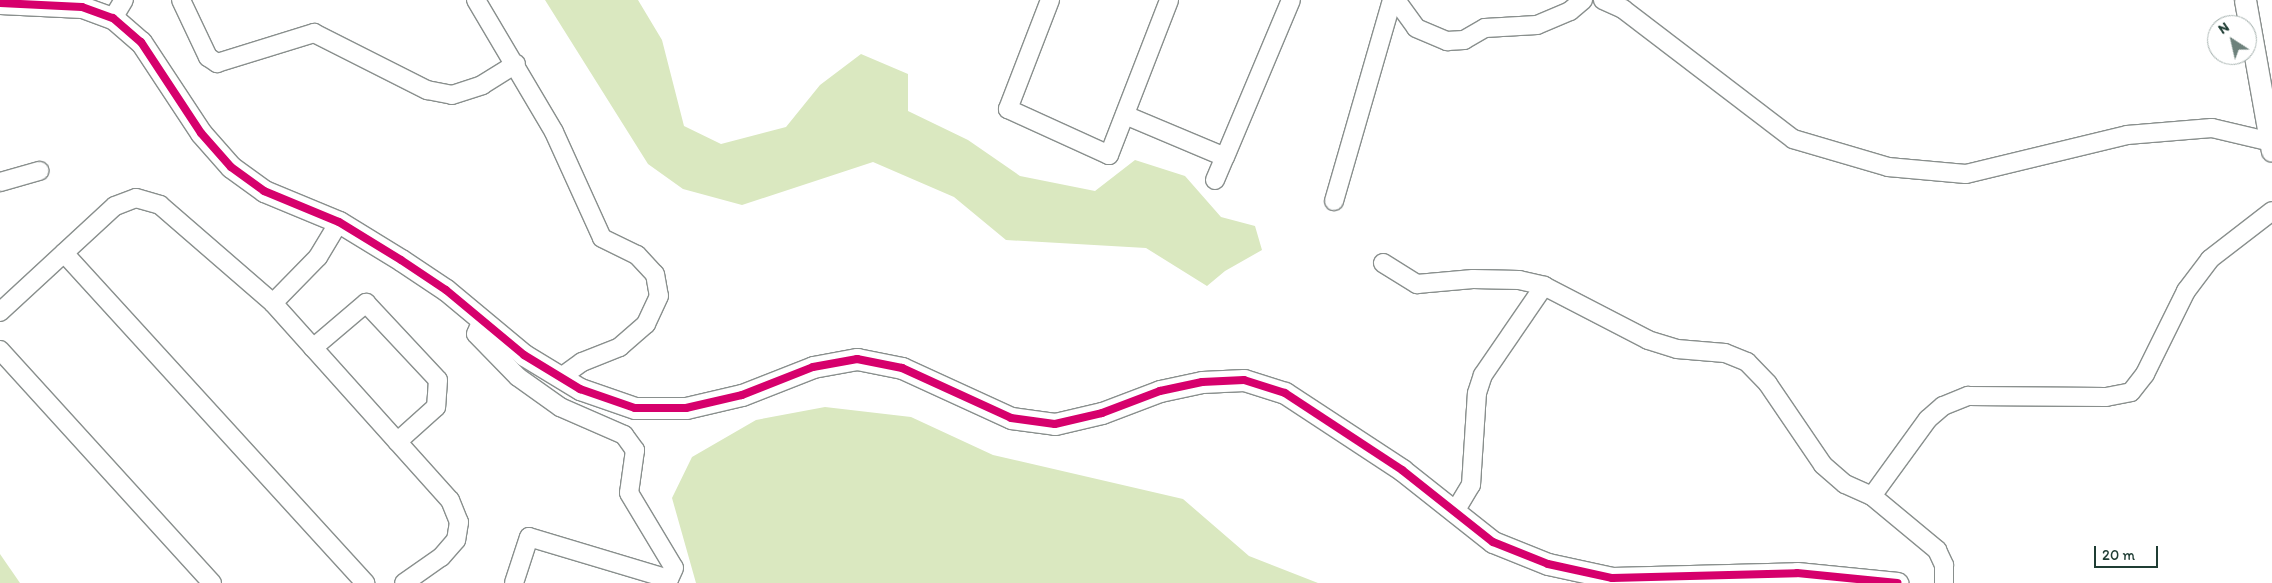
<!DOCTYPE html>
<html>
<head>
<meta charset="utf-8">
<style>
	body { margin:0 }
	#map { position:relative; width:2272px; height:583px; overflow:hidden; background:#fff; font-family:Itim,sans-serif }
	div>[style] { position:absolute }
	.green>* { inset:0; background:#dae8c0 }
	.roads { filter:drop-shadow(1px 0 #898f8d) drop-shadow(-1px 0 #898f8d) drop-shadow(0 1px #898f8d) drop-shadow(0 -1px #898f8d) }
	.minor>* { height:18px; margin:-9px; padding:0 9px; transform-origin:9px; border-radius:9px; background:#fff }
	.tertiary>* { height:21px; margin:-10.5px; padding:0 10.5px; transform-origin:10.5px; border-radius:10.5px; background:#fff }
	.cycleway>* { height:8px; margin:-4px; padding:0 4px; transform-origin:4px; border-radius:4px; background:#d6006c }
	span { translate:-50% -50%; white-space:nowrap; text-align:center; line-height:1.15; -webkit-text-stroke:5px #fff; paint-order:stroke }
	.north { position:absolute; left:2207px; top:15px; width:50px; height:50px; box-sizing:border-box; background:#fff; border:1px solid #a5b1ae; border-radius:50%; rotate:325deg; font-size:14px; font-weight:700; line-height:20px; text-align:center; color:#1f3d34 }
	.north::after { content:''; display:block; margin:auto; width:18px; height:22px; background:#6d817b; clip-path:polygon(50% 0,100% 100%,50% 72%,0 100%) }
	.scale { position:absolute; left:2094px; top:546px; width:64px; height:22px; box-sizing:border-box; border:2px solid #1f3d34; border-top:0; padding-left:6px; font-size:15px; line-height:18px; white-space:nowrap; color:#1f3d34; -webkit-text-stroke:4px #fff; paint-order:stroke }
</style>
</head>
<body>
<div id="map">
	<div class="green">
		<div style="clip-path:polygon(545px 0,638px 0,662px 40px,684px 126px,721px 144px,786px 127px,820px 85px,861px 54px,908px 74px,908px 111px,968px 140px,1020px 176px,1095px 191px,1135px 160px,1185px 176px,1221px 217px,1255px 226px,1262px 250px,1225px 271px,1207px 286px,1146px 248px,1006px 240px,954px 197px,873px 162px,742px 205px,683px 189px,648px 164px)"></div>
		<div style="clip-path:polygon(825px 407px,911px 417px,993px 455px,1183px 499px,1249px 556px,1318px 583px,696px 583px,672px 498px,692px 457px,756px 420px)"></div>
		<div style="clip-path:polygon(0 554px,20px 583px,0 583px)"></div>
	</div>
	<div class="roads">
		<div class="minor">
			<div style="left:181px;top:0;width:63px;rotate:64.7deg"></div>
			<div style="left:208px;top:57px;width:11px;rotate:34deg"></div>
			<div style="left:217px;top:63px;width:102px;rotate:-17.2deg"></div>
			<div style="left:314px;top:33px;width:127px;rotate:26.8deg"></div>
			<div style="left:427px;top:90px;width:25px;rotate:11deg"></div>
			<div style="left:452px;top:95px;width:32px;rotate:-18deg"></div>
			<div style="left:482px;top:85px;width:40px;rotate:-32deg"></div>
			<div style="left:476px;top:0;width:153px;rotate:59.4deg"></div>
			<div style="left:554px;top:132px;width:116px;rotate:65.6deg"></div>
			<div style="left:602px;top:238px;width:39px;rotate:26deg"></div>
			<div style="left:637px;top:255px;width:26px;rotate:47deg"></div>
			<div style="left:655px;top:274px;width:22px;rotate:80deg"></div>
			<div style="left:659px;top:296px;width:31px;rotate:115deg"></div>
			<div style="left:646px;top:324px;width:35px;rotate:139deg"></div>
			<div style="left:620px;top:347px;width:41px;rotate:158.5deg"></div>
			<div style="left:582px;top:362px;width:26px;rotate:144deg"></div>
			<div style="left:1050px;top:0;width:117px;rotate:111.1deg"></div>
			<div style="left:1008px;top:109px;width:111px;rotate:24.5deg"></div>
			<div style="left:1109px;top:155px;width:166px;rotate:-68.8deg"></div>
			<div style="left:1396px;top:0;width:34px;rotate:54deg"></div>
			<div style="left:1416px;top:28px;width:34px;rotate:23deg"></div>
			<div style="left:1447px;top:41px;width:17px;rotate:-3deg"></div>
			<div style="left:1464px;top:40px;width:24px;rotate:-30deg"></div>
			<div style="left:1485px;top:28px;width:52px;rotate:-3.3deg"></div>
			<div style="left:1537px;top:25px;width:36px;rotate:-23deg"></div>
			<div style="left:1570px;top:11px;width:17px;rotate:-40deg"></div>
			<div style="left:1603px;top:0;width:22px;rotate:24deg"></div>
			<div style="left:1623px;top:9px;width:214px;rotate:37.4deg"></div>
			<div style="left:1793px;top:139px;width:99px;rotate:16.4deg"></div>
			<div style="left:1888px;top:167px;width:78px;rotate:5.1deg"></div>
			<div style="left:1966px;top:174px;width:166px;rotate:-13.6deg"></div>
			<div style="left:2127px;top:135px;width:85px;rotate:-4.7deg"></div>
			<div style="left:2212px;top:128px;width:61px;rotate:13.3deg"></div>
			<div style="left:113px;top:18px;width:21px;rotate:-59deg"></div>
			<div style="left:1125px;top:115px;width:108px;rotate:22.8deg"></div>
			<div style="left:1225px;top:157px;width:170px;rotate:-67.2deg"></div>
			<div style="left:1215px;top:180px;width:25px;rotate:-67deg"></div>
			<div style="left:0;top:182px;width:41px;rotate:-15.8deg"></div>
			<div style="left:1334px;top:201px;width:209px;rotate:-73.9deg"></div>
			<div style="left:64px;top:253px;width:447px;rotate:47.6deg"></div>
			<div style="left:1383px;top:263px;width:40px;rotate:32deg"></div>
			<div style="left:1417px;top:284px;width:56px;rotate:-5.1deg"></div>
			<div style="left:1473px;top:279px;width:46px;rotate:1.2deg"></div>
			<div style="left:1519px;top:280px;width:26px;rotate:13deg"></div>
			<div style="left:1544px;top:286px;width:117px;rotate:27.4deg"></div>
			<div style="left:1648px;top:340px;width:30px;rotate:17deg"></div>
			<div style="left:1677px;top:349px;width:48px;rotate:4.8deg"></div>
			<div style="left:1725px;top:353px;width:24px;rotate:22deg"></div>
			<div style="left:1747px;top:362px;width:30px;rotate:46deg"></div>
			<div style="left:1768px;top:384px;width:98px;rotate:55.8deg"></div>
			<div style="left:1823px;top:465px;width:29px;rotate:41deg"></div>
			<div style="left:1845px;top:484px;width:30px;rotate:24deg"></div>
			<div style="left:1872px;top:496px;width:85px;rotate:39.7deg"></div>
			<div style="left:1937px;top:550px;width:17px;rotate:65deg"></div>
			<div style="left:1944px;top:565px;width:18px;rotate:90deg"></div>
			<div style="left:273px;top:303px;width:64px;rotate:-45.6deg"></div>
			<div style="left:318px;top:257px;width:41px;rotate:-59deg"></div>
			<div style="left:0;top:312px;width:156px;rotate:-42.7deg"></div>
			<div style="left:115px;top:206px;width:22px;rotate:-21deg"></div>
			<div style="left:136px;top:198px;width:25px;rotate:16deg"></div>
			<div style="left:160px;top:205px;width:150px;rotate:40.9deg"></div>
			<div style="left:273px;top:303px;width:265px;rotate:48.1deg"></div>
			<div style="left:450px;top:500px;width:24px;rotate:68deg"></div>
			<div style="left:459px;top:522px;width:18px;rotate:99deg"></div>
			<div style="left:456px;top:540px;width:23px;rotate:131deg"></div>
			<div style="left:441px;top:557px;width:45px;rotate:144.9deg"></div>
			<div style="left:482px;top:320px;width:15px;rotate:113deg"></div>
			<div style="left:476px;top:334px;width:60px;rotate:45.7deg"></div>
			<div style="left:518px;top:377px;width:52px;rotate:35.5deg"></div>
			<div style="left:560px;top:407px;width:70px;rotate:23.6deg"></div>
			<div style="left:624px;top:435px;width:19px;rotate:54deg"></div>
			<div style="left:635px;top:450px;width:43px;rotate:97.9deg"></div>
			<div style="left:629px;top:493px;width:87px;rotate:59deg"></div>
			<div style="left:674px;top:568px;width:12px;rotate:114deg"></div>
			<div style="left:669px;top:579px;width:146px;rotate:-163.3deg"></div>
			<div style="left:529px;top:537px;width:48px;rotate:108.1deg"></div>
			<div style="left:313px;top:348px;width:70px;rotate:-40.3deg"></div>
			<div style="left:366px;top:303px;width:105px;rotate:46.9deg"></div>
			<div style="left:438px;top:380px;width:27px;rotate:94deg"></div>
			<div style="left:436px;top:407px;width:52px;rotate:138.1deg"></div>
			<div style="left:0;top:350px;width:315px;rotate:47.7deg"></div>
			<div style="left:1872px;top:496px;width:95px;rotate:-54deg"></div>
			<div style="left:1928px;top:419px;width:20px;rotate:-41deg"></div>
			<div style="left:1943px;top:406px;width:27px;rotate:-22deg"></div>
			<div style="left:1968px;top:396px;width:138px;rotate:0.4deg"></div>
			<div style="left:2106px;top:397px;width:25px;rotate:-11deg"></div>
			<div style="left:2131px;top:392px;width:23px;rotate:-52deg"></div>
			<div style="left:2145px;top:374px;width:93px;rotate:-63.7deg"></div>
			<div style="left:2186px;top:291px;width:40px;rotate:-53deg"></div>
			<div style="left:2210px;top:259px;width:78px;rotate:-37.7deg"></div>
			<div style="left:1454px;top:513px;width:33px;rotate:-59deg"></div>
			<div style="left:1471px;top:485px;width:92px;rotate:-86.3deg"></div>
			<div style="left:1477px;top:393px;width:19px;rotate:-72deg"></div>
			<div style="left:1483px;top:375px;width:108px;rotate:-55.6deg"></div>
		</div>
		<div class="tertiary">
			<div style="left:2245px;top:0;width:153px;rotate:79.9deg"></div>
			<div style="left:0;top:3px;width:82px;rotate:2.8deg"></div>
			<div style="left:82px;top:7px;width:33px;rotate:20deg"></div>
			<div style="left:113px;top:18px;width:37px;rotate:41deg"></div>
			<div style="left:141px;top:42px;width:109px;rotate:56.6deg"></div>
			<div style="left:201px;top:133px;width:45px;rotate:48.6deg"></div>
			<div style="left:231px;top:167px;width:41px;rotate:36deg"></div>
			<div style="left:264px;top:191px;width:81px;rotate:22.5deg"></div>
			<div style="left:339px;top:222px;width:73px;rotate:31.5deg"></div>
			<div style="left:401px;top:260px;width:54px;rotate:33.7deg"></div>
			<div style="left:446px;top:290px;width:102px;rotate:39.8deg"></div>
			<div style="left:524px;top:355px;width:66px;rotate:31.3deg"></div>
			<div style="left:580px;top:389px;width:58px;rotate:19.1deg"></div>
			<div style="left:635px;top:408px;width:51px"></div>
			<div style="left:686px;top:408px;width:57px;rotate:-13.1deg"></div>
			<div style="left:742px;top:395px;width:76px;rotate:-21.5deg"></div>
			<div style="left:813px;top:367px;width:45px;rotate:-10.3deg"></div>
			<div style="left:857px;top:359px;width:46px;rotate:11.3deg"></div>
			<div style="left:902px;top:368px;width:120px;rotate:24.6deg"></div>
			<div style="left:1011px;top:418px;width:44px;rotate:7.8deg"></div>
			<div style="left:1055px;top:424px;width:48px;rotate:-13.2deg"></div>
			<div style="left:1102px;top:413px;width:62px;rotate:-20.8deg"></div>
			<div style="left:1160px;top:391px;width:43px;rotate:-12.1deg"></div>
			<div style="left:1202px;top:382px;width:42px;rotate:-2.7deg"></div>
			<div style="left:1244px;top:380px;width:43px;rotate:17.6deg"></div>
			<div style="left:1285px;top:393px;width:140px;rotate:33.3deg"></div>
			<div style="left:1402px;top:470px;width:116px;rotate:38.4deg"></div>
			<div style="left:1493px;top:542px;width:59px;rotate:21.8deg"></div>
			<div style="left:1548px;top:564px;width:66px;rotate:12.3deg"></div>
			<div style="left:1612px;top:578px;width:185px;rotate:-1.5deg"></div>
			<div style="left:1797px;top:573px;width:101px;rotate:5.7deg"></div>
		</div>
	</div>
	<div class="cycleway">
		<div style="left:0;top:3px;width:82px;rotate:2.8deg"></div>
		<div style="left:82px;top:7px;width:33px;rotate:20deg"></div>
		<div style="left:113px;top:18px;width:37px;rotate:41deg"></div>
		<div style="left:141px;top:42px;width:109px;rotate:56.6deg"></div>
		<div style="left:201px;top:133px;width:45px;rotate:48.6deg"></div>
		<div style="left:231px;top:167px;width:41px;rotate:36deg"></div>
		<div style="left:264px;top:191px;width:81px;rotate:22.5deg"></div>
		<div style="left:339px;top:222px;width:73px;rotate:31.5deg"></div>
		<div style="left:401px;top:260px;width:54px;rotate:33.7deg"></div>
		<div style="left:446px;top:290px;width:102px;rotate:39.8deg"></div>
		<div style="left:524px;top:355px;width:66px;rotate:31.3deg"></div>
		<div style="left:580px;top:389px;width:58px;rotate:19.1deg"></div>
		<div style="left:635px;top:408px;width:51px"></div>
		<div style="left:686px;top:408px;width:57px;rotate:-13.1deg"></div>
		<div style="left:742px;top:395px;width:76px;rotate:-21.5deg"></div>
		<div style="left:813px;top:367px;width:45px;rotate:-10.3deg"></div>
		<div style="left:857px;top:359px;width:46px;rotate:11.3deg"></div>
		<div style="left:902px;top:368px;width:120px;rotate:24.6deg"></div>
		<div style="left:1011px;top:418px;width:44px;rotate:7.8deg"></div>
		<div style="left:1055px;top:424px;width:48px;rotate:-13.2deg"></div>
		<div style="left:1102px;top:413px;width:62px;rotate:-20.8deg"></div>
		<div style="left:1160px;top:391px;width:43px;rotate:-12.1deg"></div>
		<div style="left:1202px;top:382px;width:42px;rotate:-2.7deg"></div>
		<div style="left:1244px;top:380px;width:43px;rotate:17.6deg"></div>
		<div style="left:1285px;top:393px;width:140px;rotate:33.3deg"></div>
		<div style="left:1402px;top:470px;width:116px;rotate:38.4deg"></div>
		<div style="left:1493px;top:542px;width:59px;rotate:21.8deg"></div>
		<div style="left:1548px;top:564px;width:66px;rotate:12.3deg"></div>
		<div style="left:1612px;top:578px;width:185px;rotate:-1.5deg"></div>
		<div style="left:1797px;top:573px;width:101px;rotate:5.7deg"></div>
	</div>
	<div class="north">N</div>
	<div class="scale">20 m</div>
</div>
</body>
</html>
